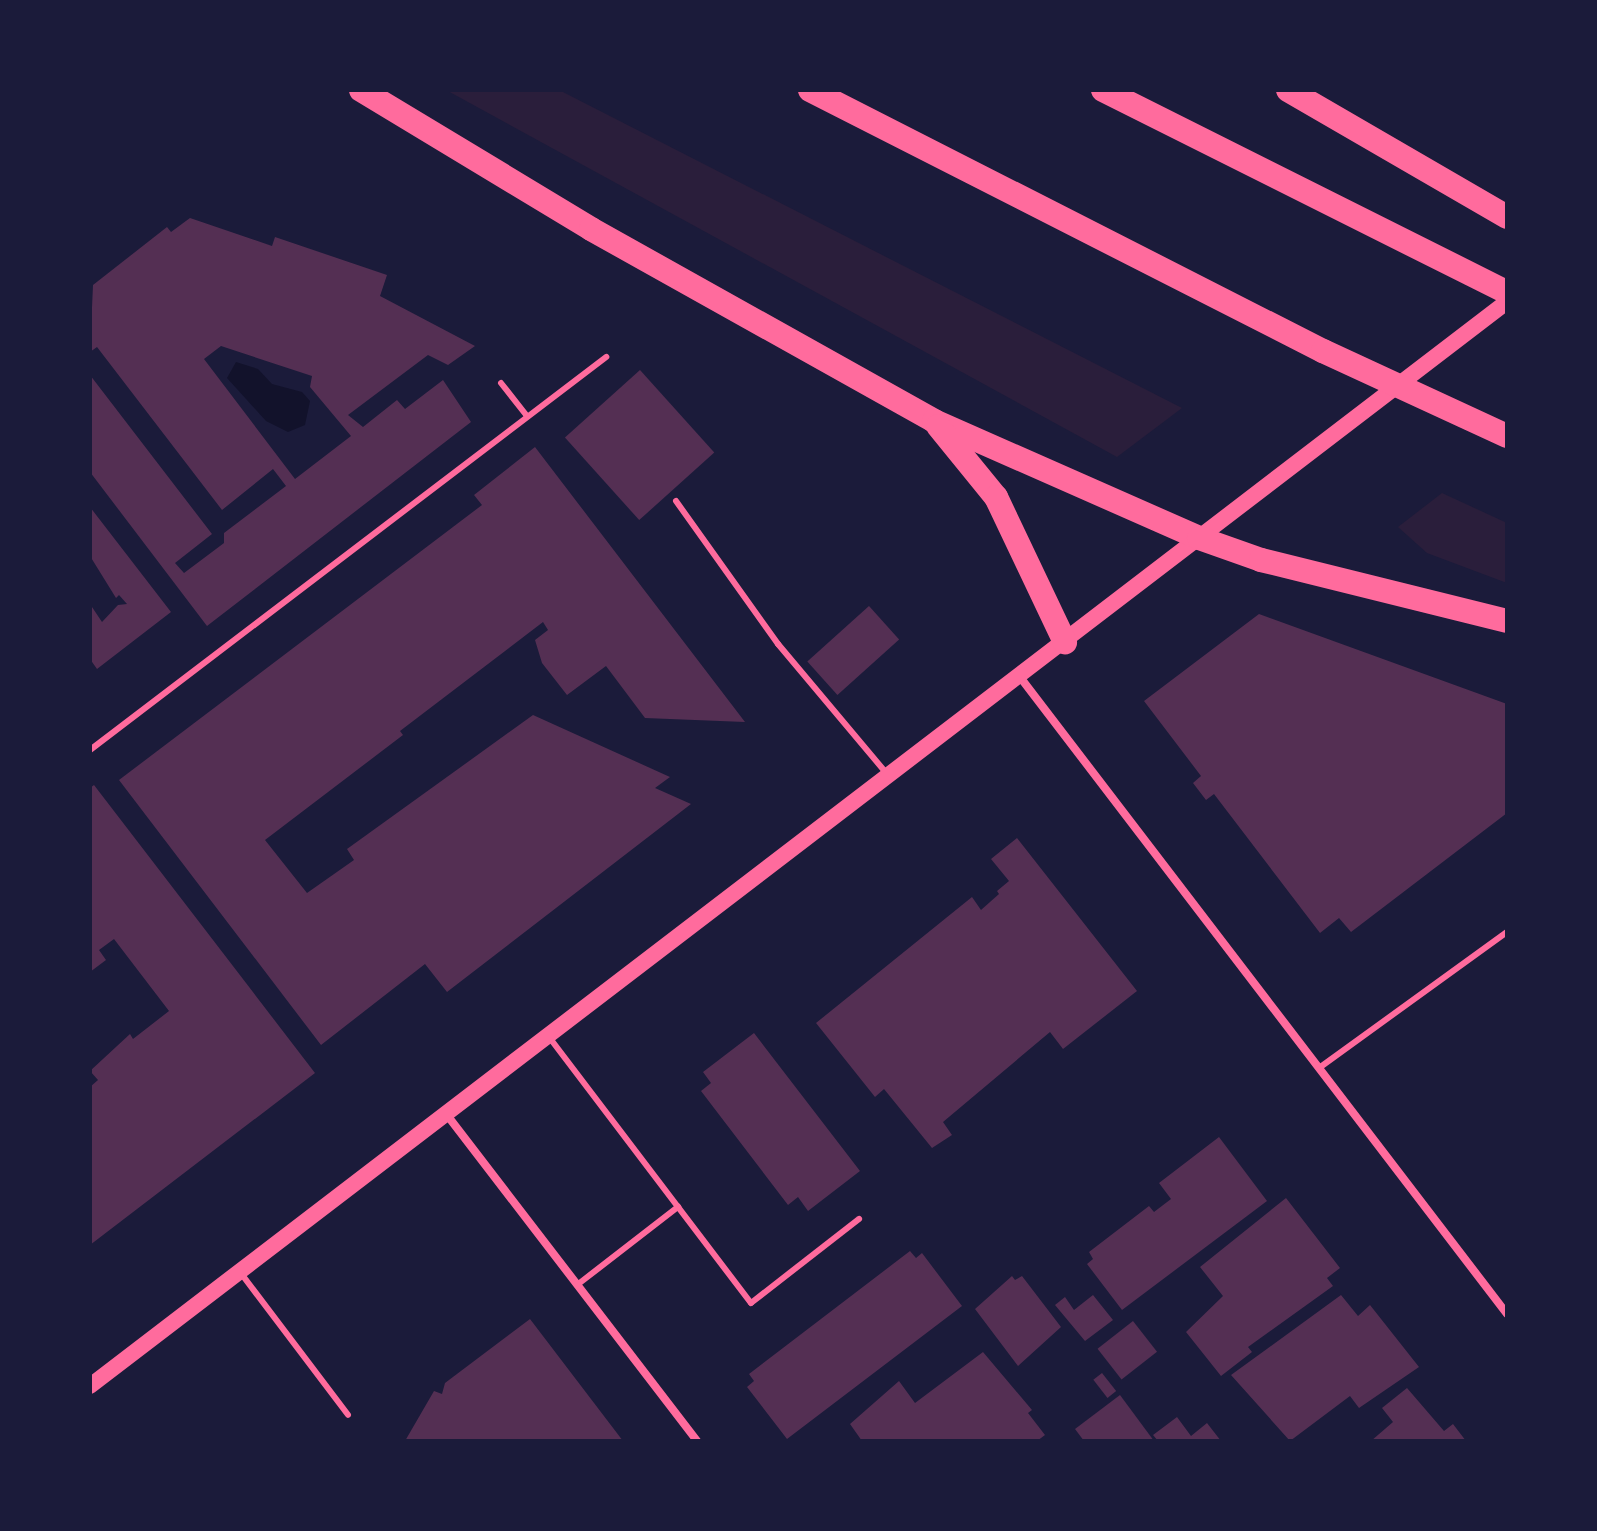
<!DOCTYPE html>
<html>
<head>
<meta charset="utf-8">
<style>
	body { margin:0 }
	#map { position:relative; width:1597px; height:1531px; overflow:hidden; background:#1b1b3a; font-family:Commissioner,sans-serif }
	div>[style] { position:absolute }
	.green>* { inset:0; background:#2a1e3b }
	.water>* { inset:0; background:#12122b }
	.building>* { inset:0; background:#542f53; transform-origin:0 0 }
	.service>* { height:6px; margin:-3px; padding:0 3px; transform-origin:3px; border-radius:3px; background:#ff6b9d }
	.minor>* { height:8px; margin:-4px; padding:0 4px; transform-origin:4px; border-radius:4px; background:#ff6b9d }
	.secondary>* { height:16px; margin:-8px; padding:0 8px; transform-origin:8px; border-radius:8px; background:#ff6b9d }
	.motorway>* { height:24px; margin:-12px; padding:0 12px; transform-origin:12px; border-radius:12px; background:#ff6b9d }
	span { translate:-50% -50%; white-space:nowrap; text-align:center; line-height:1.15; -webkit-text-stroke:8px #1b1b3a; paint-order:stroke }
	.frame { position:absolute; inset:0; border:92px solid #1b1b3a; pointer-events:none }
</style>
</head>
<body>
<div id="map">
	<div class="green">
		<div style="clip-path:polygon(446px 90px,559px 90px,1182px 408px,1117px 457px)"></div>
		<div style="clip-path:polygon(1442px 493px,1507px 523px,1507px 583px,1427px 553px,1398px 527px)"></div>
	</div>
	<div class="water">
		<div style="clip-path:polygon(236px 362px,258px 369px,272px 384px,302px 392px,310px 401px,305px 425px,288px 432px,266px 421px,227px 378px)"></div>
	</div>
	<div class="building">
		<div style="clip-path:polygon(evenodd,190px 218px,272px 246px,275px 237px,387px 275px,380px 296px,475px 346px,448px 365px,428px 355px,348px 415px,363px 427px,397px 400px,405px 409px,443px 380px,471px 422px,207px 626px,90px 472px,90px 375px,212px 534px,175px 563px,184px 573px,224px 543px,224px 533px,286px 486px,273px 469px,222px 510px,97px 347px,90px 352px,93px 285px,167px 227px,171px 232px,190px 218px,221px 346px,312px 376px,310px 387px,351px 436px,295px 479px,204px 359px,221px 346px)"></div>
		<div style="left:640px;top:370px;width:111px;height:101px;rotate:48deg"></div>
		<div style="clip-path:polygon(535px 447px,745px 722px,645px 718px,606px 666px,567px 695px,542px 663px,535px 640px,548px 630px,543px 622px,400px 731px,403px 735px,265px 840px,307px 893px,354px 860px,347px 849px,533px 715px,670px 777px,655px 788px,691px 804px,447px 992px,425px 964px,321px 1045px,119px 780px,482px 505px,474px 495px)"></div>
		<div style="clip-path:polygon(90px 507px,171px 612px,97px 669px,90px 659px,90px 604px,102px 622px,118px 605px,127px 604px,119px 595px,116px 598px,90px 556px)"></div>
		<div style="left:869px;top:606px;width:45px;height:83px;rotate:48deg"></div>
		<div style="clip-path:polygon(1259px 614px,1507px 704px,1507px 813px,1351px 932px,1339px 918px,1320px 933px,1214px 794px,1206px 800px,1193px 783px,1201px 776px,1144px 701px)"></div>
		<div style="clip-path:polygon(94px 785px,315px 1073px,90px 1245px,90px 1087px,98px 1080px,90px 1071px,130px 1034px,133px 1039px,169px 1011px,114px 939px,99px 950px,106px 960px,90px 972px,90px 788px)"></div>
		<div style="clip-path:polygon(1017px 838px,1137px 991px,1063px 1049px,1050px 1032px,943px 1122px,952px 1135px,932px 1148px,884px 1089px,875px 1097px,816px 1023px,972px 897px,981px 910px,999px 894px,997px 891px,1009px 881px,991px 859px)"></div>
		<div style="clip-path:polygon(754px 1033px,860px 1171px,808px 1211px,798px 1197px,788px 1205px,701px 1091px,711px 1083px,703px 1072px)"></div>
		<div style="clip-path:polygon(1219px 1137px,1267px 1201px,1122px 1310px,1087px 1264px,1093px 1259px,1089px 1252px,1149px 1206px,1154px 1212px,1171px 1199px,1159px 1183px)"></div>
		<div style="clip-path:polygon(1286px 1198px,1340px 1268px,1327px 1278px,1333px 1286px,1248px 1347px,1252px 1352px,1221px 1376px,1186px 1332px,1223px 1296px,1200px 1267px)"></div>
		<div style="clip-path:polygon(910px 1251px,916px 1258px,922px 1253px,962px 1306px,787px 1439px,747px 1387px,754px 1381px,749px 1374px)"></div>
		<div style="clip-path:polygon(1012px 1276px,1015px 1280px,1022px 1276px,1061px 1327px,1018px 1366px,975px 1309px)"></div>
		<div style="clip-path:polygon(1093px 1295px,1113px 1320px,1085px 1341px,1055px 1305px,1065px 1297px,1074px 1310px)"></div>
		<div style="clip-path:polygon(1341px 1295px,1358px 1316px,1370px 1305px,1419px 1367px,1359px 1408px,1350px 1396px,1290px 1441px,1231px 1375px)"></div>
		<div style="clip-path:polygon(530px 1319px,623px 1441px,405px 1441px,434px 1391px,442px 1394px,445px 1383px)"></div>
		<div style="left:1133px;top:1321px;width:39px;height:45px;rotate:52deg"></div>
		<div style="clip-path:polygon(983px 1352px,1032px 1410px,1028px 1413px,1045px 1435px,1037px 1441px,862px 1441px,850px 1424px,899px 1381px,915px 1403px)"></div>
		<div style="left:1102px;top:1373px;width:23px;height:11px;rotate:52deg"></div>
		<div style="clip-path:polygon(1407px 1388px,1444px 1431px,1453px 1424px,1466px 1441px,1371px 1441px,1393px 1422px,1382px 1408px)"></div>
		<div style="clip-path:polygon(1120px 1395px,1154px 1441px,1084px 1441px,1075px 1429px)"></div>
		<div style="clip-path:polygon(1177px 1417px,1191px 1436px,1207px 1423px,1221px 1441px,1158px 1441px,1153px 1435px)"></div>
	</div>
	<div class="service">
		<div style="left:501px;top:383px;width:42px;rotate:51.8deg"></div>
		<div style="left:676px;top:501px;width:176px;rotate:54.5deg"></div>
		<div style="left:778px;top:644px;width:170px;rotate:50deg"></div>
		<div style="left:90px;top:750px;width:649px;rotate:-37.29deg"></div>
		<div style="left:549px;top:1037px;width:334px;rotate:52.8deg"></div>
		<div style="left:751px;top:1303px;width:137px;rotate:-37.9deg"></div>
		<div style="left:1319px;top:1068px;width:232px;rotate:-35.9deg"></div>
		<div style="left:240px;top:1272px;width:179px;rotate:52.9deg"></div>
		<div style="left:577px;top:1285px;width:128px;rotate:-37.7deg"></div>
	</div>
	<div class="minor">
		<div style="left:1020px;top:677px;width:802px;rotate:52.6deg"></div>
		<div style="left:447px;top:1115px;width:411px;rotate:52.5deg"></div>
	</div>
	<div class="secondary">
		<div style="left:90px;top:1386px;width:1784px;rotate:-37.42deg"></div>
	</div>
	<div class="motorway">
		<div style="left:361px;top:90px;width:269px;rotate:31.1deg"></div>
		<div style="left:591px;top:229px;width:393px;rotate:29.2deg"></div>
		<div style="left:934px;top:421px;width:290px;rotate:23.8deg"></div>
		<div style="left:1199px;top:538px;width:66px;rotate:19.5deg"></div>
		<div style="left:1261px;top:560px;width:253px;rotate:13.9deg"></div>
		<div style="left:810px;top:90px;width:576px;rotate:26.97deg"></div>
		<div style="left:1323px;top:351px;width:203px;rotate:24.8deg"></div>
		<div style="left:1103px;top:90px;width:452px;rotate:26.6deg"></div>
		<div style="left:1288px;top:90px;width:253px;rotate:30.1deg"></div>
		<div style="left:938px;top:426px;width:92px;rotate:50.8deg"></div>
		<div style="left:996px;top:497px;width:161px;rotate:64.6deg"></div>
	</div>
	<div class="frame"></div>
</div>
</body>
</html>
